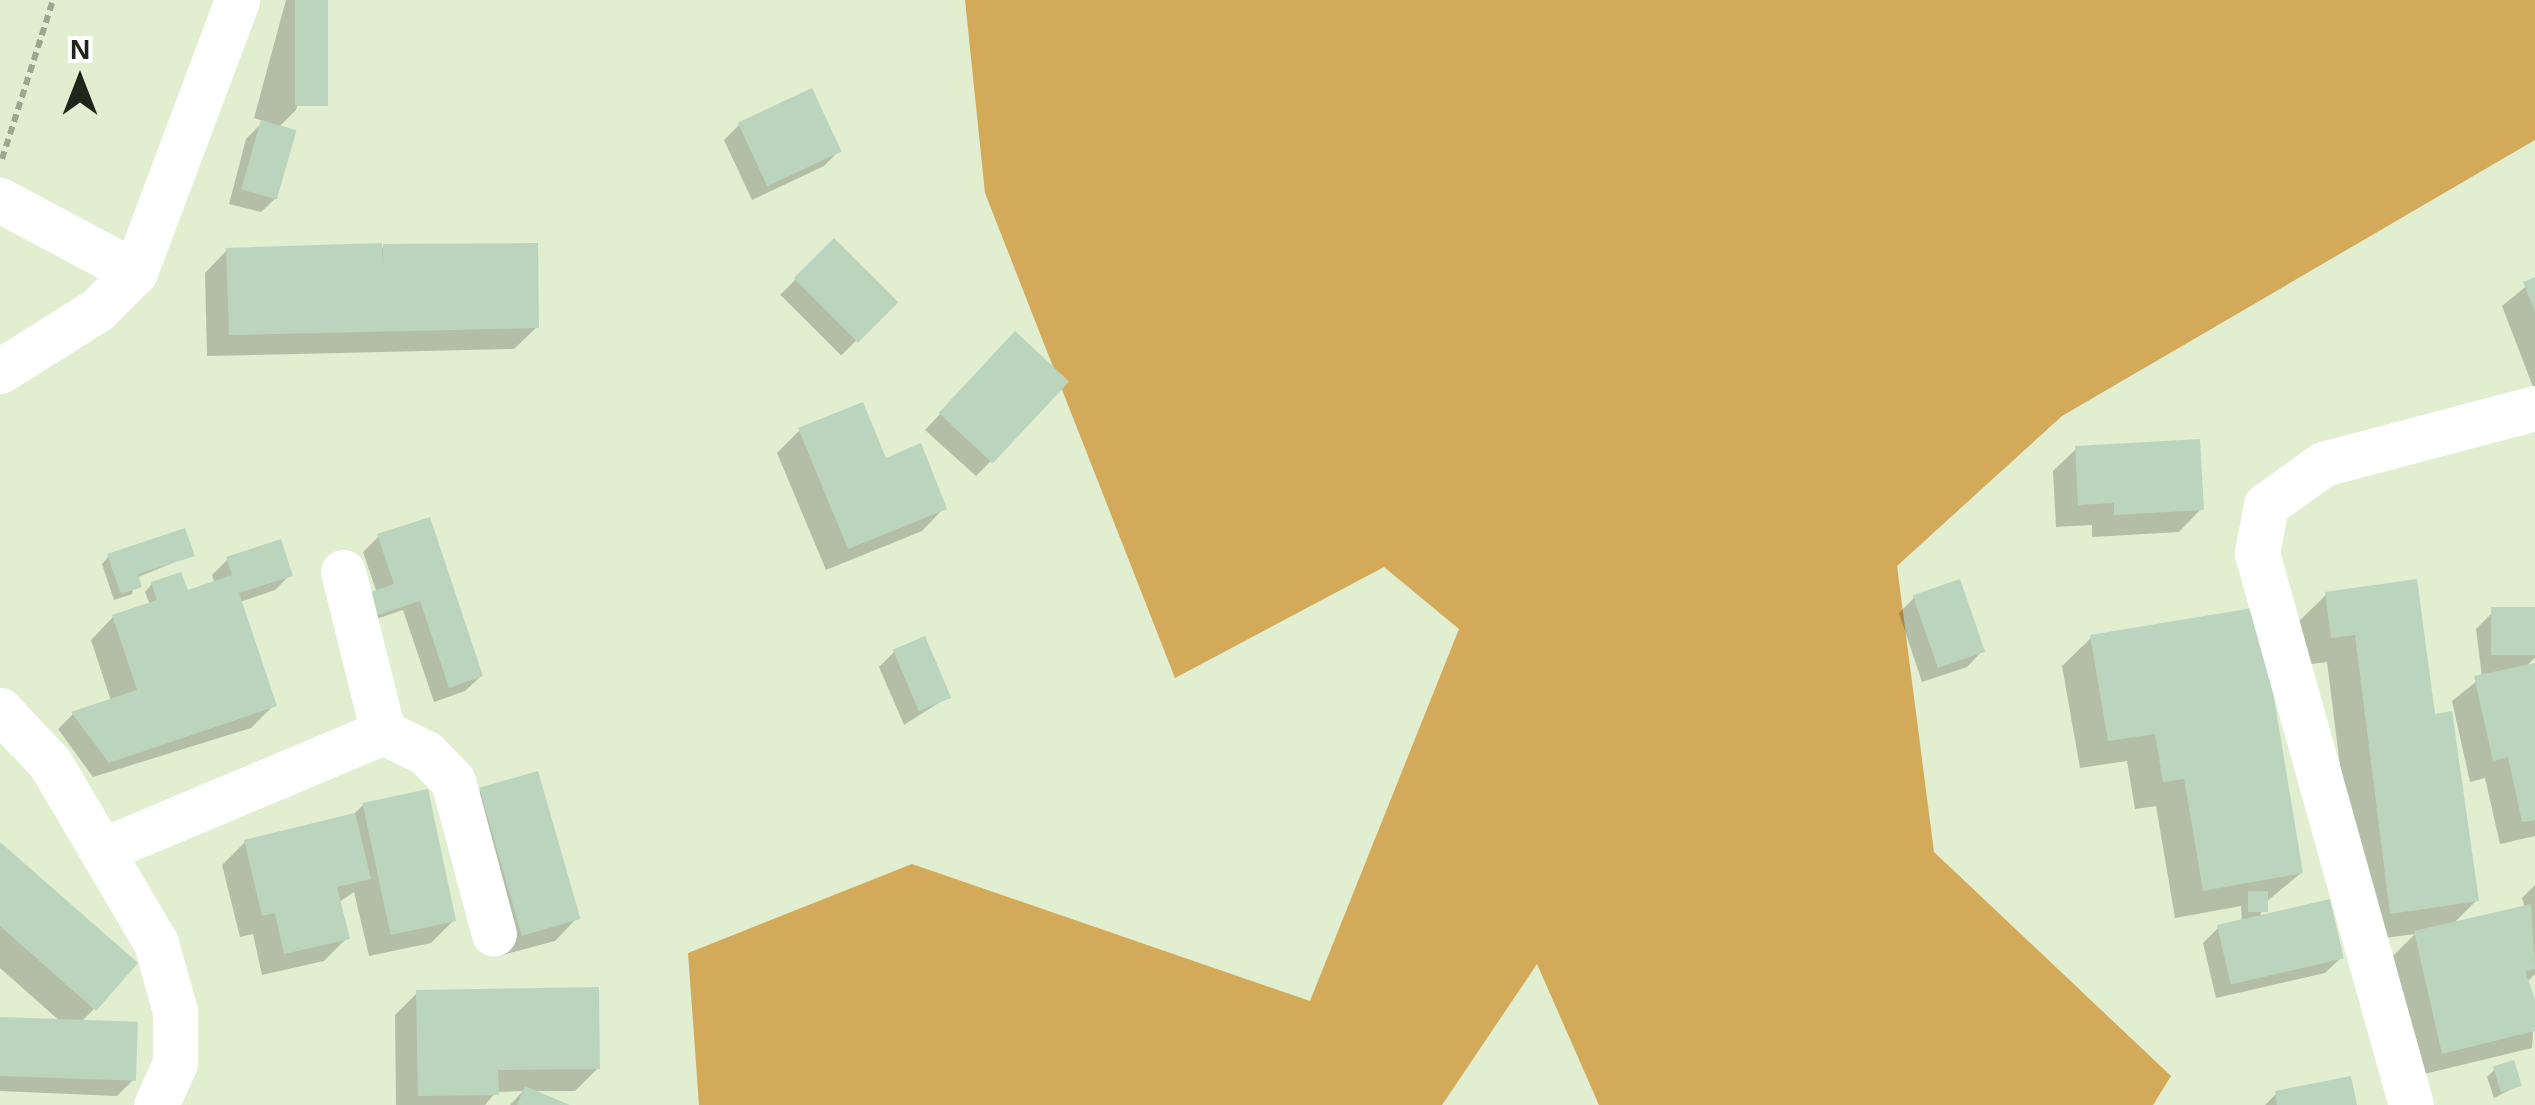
<!DOCTYPE html>
<html>
<head>
<meta charset="utf-8">
<style>
	body { margin:0 }
	#map { position:relative; width:2535px; height:1105px; overflow:hidden; background:#e1eed0; font-family:Helvetica,sans-serif }
	div>[style] { position:absolute }
	.forest>* { inset:0; background:#d2aa59 }
	.shadow>* { inset:0; background:#0003; transform-origin:0 0 }
	.building>* { inset:0; background:#bbd4bd; transform-origin:0 0 }
	.path>* { height:6px; margin-top:-3px; transform-origin:0; background:repeating-linear-gradient(90deg,#9da790 0 8px,transparent 0 13px) }
	.minor>* { height:45px; margin:-22.5px; padding:0 22.5px; transform-origin:22.5px; border-radius:22.5px; background:#fff }
	span { translate:-50% -50%; white-space:nowrap; text-align:center; line-height:1.15; -webkit-text-stroke:9px #fff; paint-order:stroke }
	.north { position:absolute; left:30px; top:30px; width:100px; height:100px; -webkit-text-stroke:8px #fff; paint-order:stroke; rotate:0deg; font-size:28px; font-weight:700; line-height:40px; text-align:center; color:#20251a }
	.north::after { content:''; display:block; margin:auto; width:35px; height:45px; background:#20251a; clip-path:polygon(50% 0,100% 100%,50% 72%,0 100%) }
</style>
</head>
<body>
<div id="map">
	<div class="forest">
		<div style="clip-path:polygon(965px 0,2535px 0,2535px 140px,2062px 416px,1897px 566px,1934px 852px,2171px 1076px,2153px 1105px,1599px 1105px,1537px 964px,1442px 1105px,699px 1105px,688px 953px,912px 864px,1310px 1001px,1459px 629px,1384px 567px,1175px 678px,985px 193px)"></div>
	</div>
	<div class="shadow">
		<div style="clip-path:polygon(286px 0,325px 0,296px 110px,278px 128px,277px 197px,261px 212px,229px 204px,246px 139px,264px 121px,254px 118px)"></div>
		<div style="clip-path:polygon(739px 125px,839px 151px,824px 166px,752px 200px,724px 140px)"></div>
		<div style="left:834px;top:241px;width:86px;height:76px;rotate:45deg"></div>
		<div style="clip-path:polygon(536px 245px,537px 327px,514px 349px,207px 356px,205px 273px,227px 250px)"></div>
		<div style="clip-path:polygon(2535px 279px,2535px 392px,2502px 306px)"></div>
		<div style="clip-path:polygon(1000px 350px,991px 461px,976px 476px,925px 430px)"></div>
		<div style="clip-path:polygon(800px 430px,884px 461px,944px 508px,922px 531px,826px 570px,777px 453px)"></div>
		<div style="clip-path:polygon(2076px 449px,2201px 509px,2179px 532px,2092px 537px,2092px 525px,2056px 527px,2053px 471px)"></div>
		<div style="clip-path:polygon(379px 536px,481px 676px,465px 691px,434px 702px,403px 610px,364px 623px,377px 593px,363px 552px)"></div>
		<div style="clip-path:polygon(192px 555px,136px 578px,132px 594px,114px 600px,102px 564px,109px 556px)"></div>
		<div style="clip-path:polygon(228px 559px,290px 575px,275px 590px,240px 602px,274px 705px,251px 728px,93px 777px,58px 729px,73px 714px,111px 701px,91px 640px,113px 617px,150px 605px,145px 592px,152px 584px,186px 593px,215px 584px,212px 575px)"></div>
		<div style="clip-path:polygon(2326px 595px,2433px 717px,2476px 901px,2452px 925px,2525px 908px,2522px 898px,2535px 885px,2535px 974px,2525px 984px,2535px 1001px,2532px 1048px,2420px 1075px,2393px 956px,2415px 934px,2362px 941px,2327px 662px,2303px 665px,2297px 623px)"></div>
		<div style="clip-path:polygon(1914px 598px,1982px 651px,1967px 667px,1922px 682px,1899px 613px)"></div>
		<div style="clip-path:polygon(2535px 609px,2535px 658px,2525px 667px,2535px 665px,2535px 836px,2500px 844px,2485px 778px,2470px 782px,2452px 701px,2482px 677px,2476px 629px,2492px 613px)"></div>
		<div style="clip-path:polygon(2091px 638px,2301px 873px,2266px 902px,2259px 918px,2341px 958px,2325px 973px,2216px 998px,2203px 943px,2218px 928px,2242px 922px,2241px 906px,2175px 918px,2156px 806px,2135px 809px,2127px 761px,2080px 768px,2062px 666px)"></div>
		<div style="clip-path:polygon(895px 651px,948px 697px,904px 725px,879px 667px)"></div>
		<div style="clip-path:polygon(481px 790px,577px 918px,555px 941px,499px 956px,458px 813px)"></div>
		<div style="clip-path:polygon(363px 805px,454px 920px,431px 943px,369px 956px,354px 892px,338px 903px,347px 938px,324px 961px,262px 975px,253px 934px,240px 937px,222px 865px,245px 842px,352px 816px)"></div>
		<div style="clip-path:polygon(0 845px,94px 1009px,80px 1023px,133px 1080px,117px 1096px,0 1091px,0 1020px,61px 1022px,0 968px)"></div>
		<div style="clip-path:polygon(418px 992px,598px 1068px,575px 1091px,531px 1091px,564px 1105px,510px 1105px,523px 1091px,496px 1092px,485px 1105px,396px 1105px,395px 1015px)"></div>
		<div style="clip-path:polygon(2494px 1070px,2519px 1085px,2494px 1098px,2487px 1077px)"></div>
		<div style="clip-path:polygon(2276px 1094px,2354px 1105px,2265px 1105px)"></div>
	</div>
	<div class="building">
		<div style="left:295px;top:0;width:33px;height:106px"></div>
		<div style="left:812px;top:88px;width:70px;height:82px;rotate:65deg"></div>
		<div style="left:261px;top:120px;width:37px;height:72px;rotate:16deg"></div>
		<div style="left:834px;top:238px;width:91px;height:57px;rotate:45deg"></div>
		<div style="clip-path:polygon(382px 243px,382px 265px,383px 244px,538px 243px,539px 328px,229px 335px,226px 248px)"></div>
		<div style="clip-path:polygon(2535px 277px,2535px 312px,2523px 282px)"></div>
		<div style="left:1015px;top:331px;width:74px;height:112px;rotate:43deg"></div>
		<div style="clip-path:polygon(863px 402px,886px 458px,921px 443px,947px 509px,848px 549px,798px 428px)"></div>
		<div style="clip-path:polygon(2200px 439px,2204px 510px,2114px 515px,2114px 503px,2078px 505px,2075px 446px)"></div>
		<div style="clip-path:polygon(430px 517px,483px 676px,449px 688px,420px 601px,372px 617px,364px 594px,394px 584px,377px 534px)"></div>
		<div style="clip-path:polygon(185px 528px,195px 556px,138px 574px,142px 587px,121px 594px,107px 554px)"></div>
		<div style="clip-path:polygon(281px 539px,293px 576px,239px 593px,277px 706px,109px 763px,71px 712px,137px 690px,112px 615px,157px 600px,151px 582px,181px 572px,188px 590px,232px 575px,226px 557px)"></div>
		<div style="left:1960px;top:579px;width:77px;height:50px;rotate:71deg"></div>
		<div style="clip-path:polygon(2417px 579px,2435px 714px,2452px 711px,2479px 901px,2390px 914px,2355px 635px,2331px 638px,2325px 592px)"></div>
		<div style="clip-path:polygon(2259px 607px,2303px 873px,2203px 891px,2184px 779px,2163px 782px,2155px 734px,2108px 741px,2090px 635px)"></div>
		<div style="left:2535px;top:607px;width:48px;height:44px;rotate:90deg"></div>
		<div style="left:925px;top:636px;width:67px;height:35px;rotate:67deg"></div>
		<div style="clip-path:polygon(2535px 663px,2535px 820px,2522px 822px,2508px 757px,2493px 761px,2474px 676px)"></div>
		<div style="left:538px;top:771px;width:154px;height:61px;rotate:74deg"></div>
		<div style="left:428px;top:789px;width:135px;height:67px;rotate:78deg"></div>
		<div style="clip-path:polygon(355px 813px,371px 879px,337px 887px,350px 939px,284px 954px,275px 913px,262px 916px,244px 840px)"></div>
		<div style="clip-path:polygon(0 842px,138px 963px,96px 1011px,0 926px)"></div>
		<div style="left:2268px;top:891px;width:21px;height:20px;rotate:90deg"></div>
		<div style="left:2330px;top:899px;width:61px;height:116px;rotate:77deg"></div>
		<div style="clip-path:polygon(2531px 904px,2535px 969px,2525px 971px,2535px 999px,2535px 1031px,2442px 1054px,2414px 931px)"></div>
		<div style="clip-path:polygon(599px 987px,600px 1069px,498px 1070px,499px 1095px,418px 1096px,416px 990px)"></div>
		<div style="left:0;top:1017px;width:138px;height:59px;rotate:2deg"></div>
		<div style="left:2514px;top:1060px;width:27px;height:22px;rotate:73deg"></div>
		<div style="clip-path:polygon(2351px 1076px,2357px 1105px,2277px 1105px,2275px 1091px)"></div>
		<div style="clip-path:polygon(525px 1086px,570px 1105px,517px 1105px)"></div>
	</div>
	<div class="path">
		<div style="left:2px;top:159px;width:167px;rotate:-72.2deg"></div>
	</div>
	<div class="minor">
		<div style="left:0;top:200px;width:153px;rotate:28.1deg"></div>
		<div style="left:0;top:371px;width:115px;rotate:-32.2deg"></div>
		<div style="left:97px;top:310px;width:54px;rotate:-45deg"></div>
		<div style="left:135px;top:272px;width:290px;rotate:-69.4deg"></div>
		<div style="left:0;top:710px;width:73px;rotate:46.7deg"></div>
		<div style="left:50px;top:763px;width:209px;rotate:59.5deg"></div>
		<div style="left:156px;top:943px;width:71px;rotate:74.4deg"></div>
		<div style="left:175px;top:1011px;width:52px;rotate:90deg"></div>
		<div style="left:175px;top:1063px;width:46px;rotate:114.3deg"></div>
		<div style="left:383px;top:732px;width:48px;rotate:26deg"></div>
		<div style="left:426px;top:753px;width:39px;rotate:46deg"></div>
		<div style="left:453px;top:781px;width:158px;rotate:75deg"></div>
		<div style="left:105px;top:849px;width:302px;rotate:-22.8deg"></div>
		<div style="left:383px;top:732px;width:165px;rotate:-104deg"></div>
		<div style="left:2411px;top:1105px;width:573px;rotate:-105.59deg"></div>
		<div style="left:2257px;top:553px;width:49px;rotate:-79.4deg"></div>
		<div style="left:2266px;top:505px;width:70px;rotate:-35.7deg"></div>
		<div style="left:2323px;top:464px;width:219px;rotate:-14.8deg"></div>
	</div>
	<div class="north">N</div>
</div>
</body>
</html>
